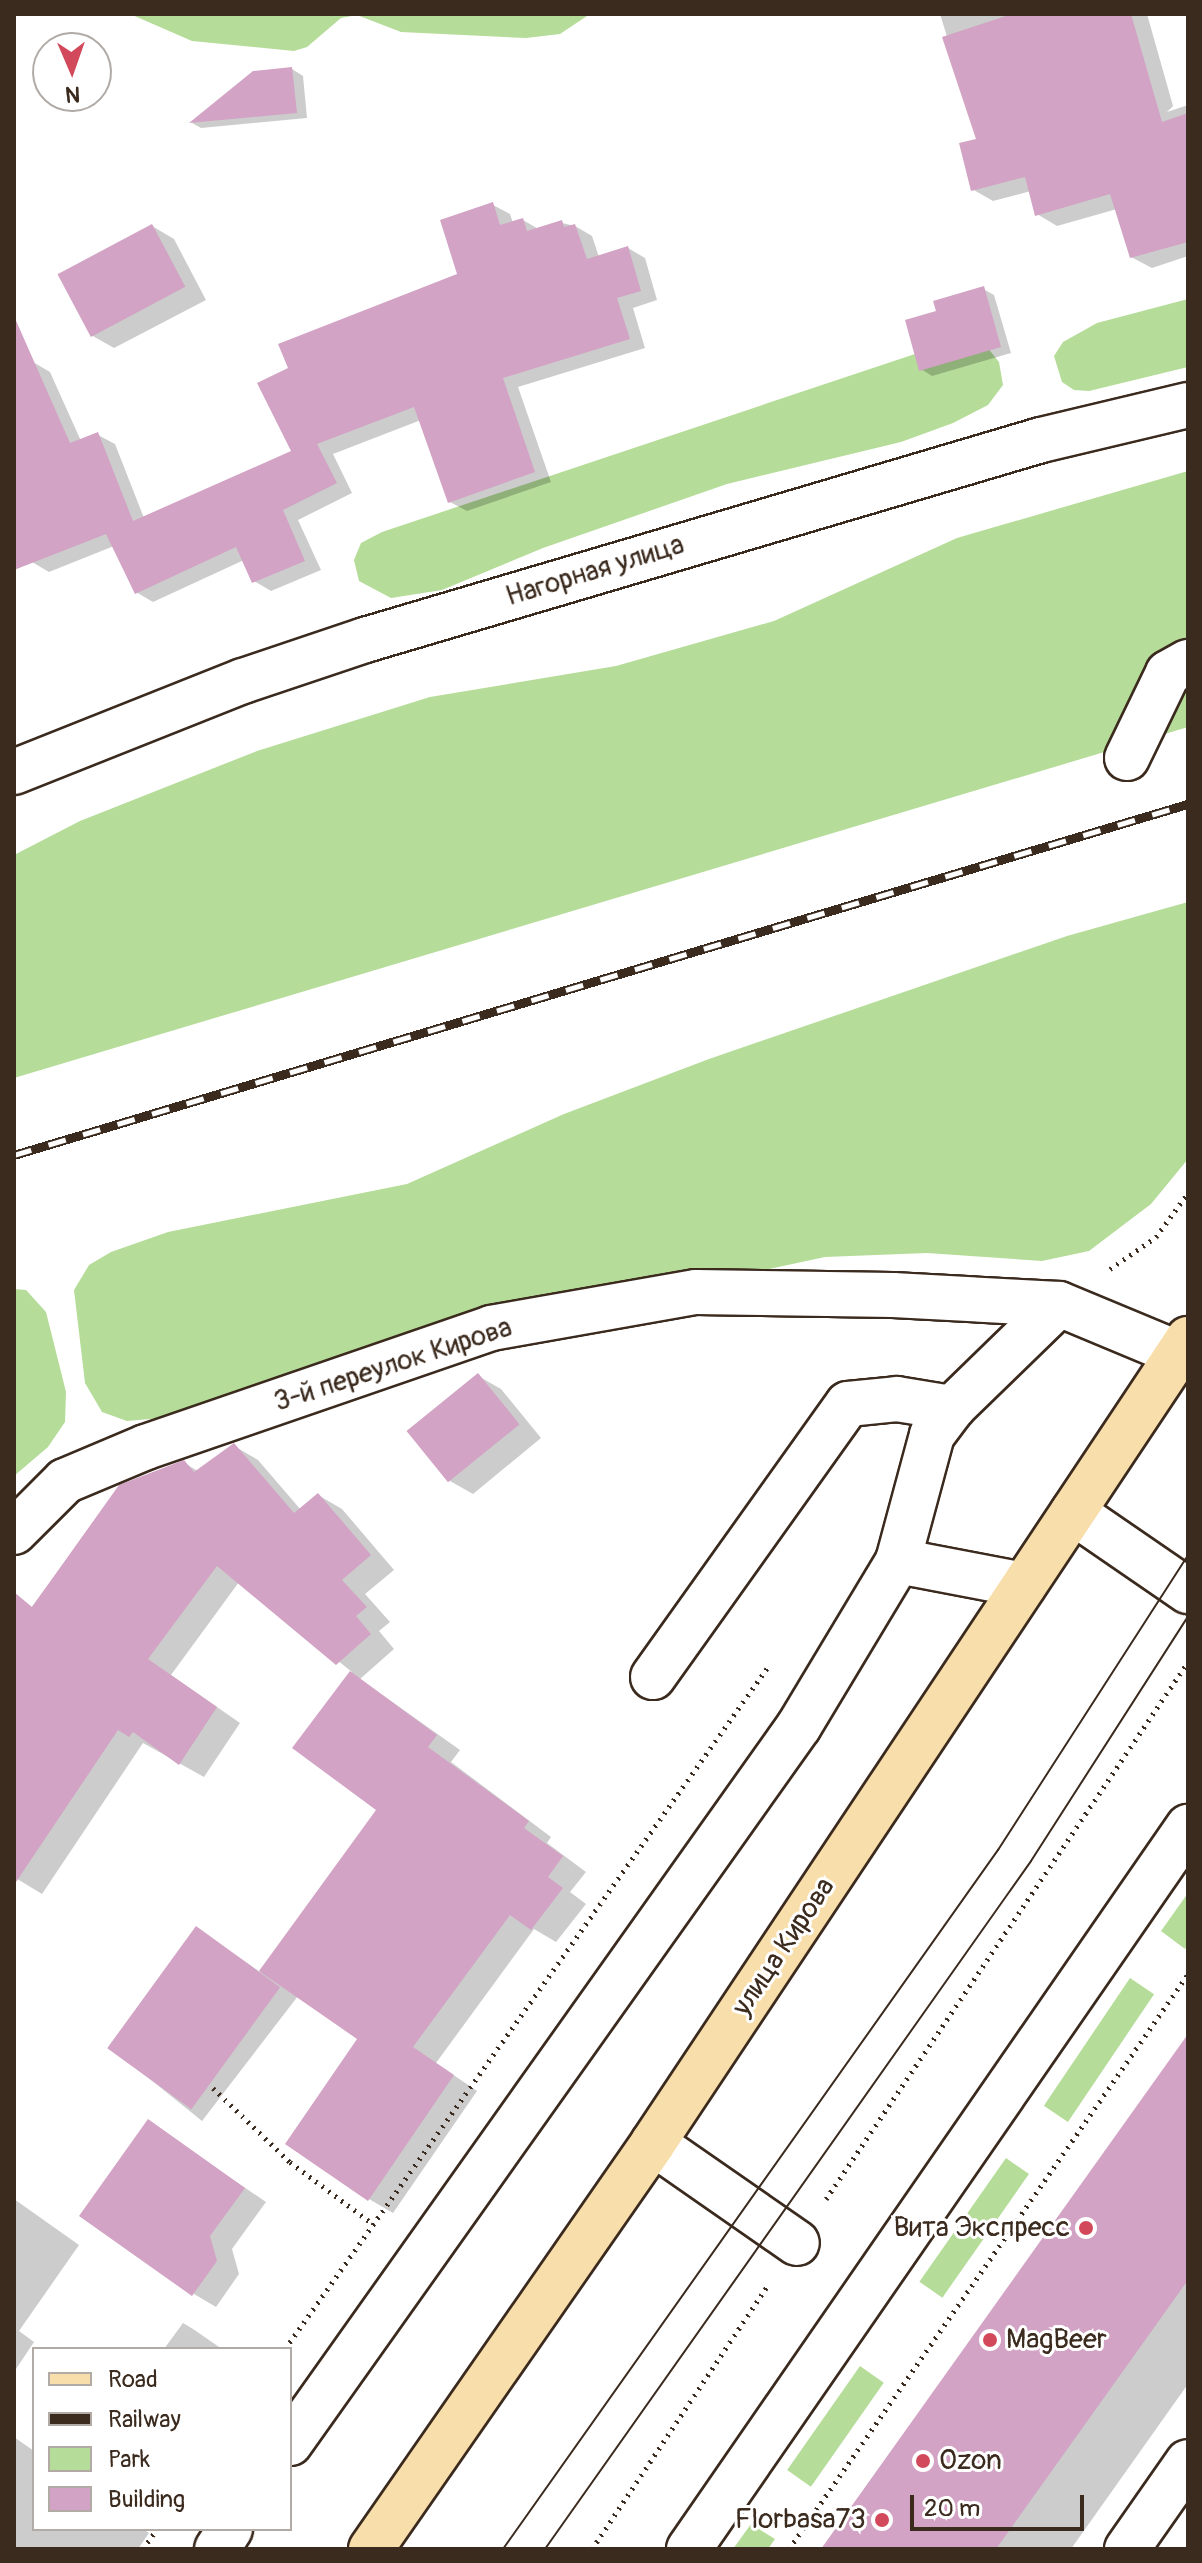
<!DOCTYPE html>
<html>
<head>
<meta charset="utf-8">
<style>
	body { margin:0 }
	#map { position:relative; width:1202px; height:2563px; overflow:hidden; background:#fff; font-family:Pangolin,sans-serif }
	div>[style] { position:absolute }
	.green>* { inset:0; background:#b5dc98; transform-origin:0 0 }
	.shadow>* { inset:0; background:#0003 }
	.building>* { inset:0; background:#d2a3c4; transform-origin:0 0 }
	.path>* { height:5px; margin-top:-2.5px; transform-origin:0; background:repeating-linear-gradient(90deg,#3b2a1e 0 2px,transparent 0 8px) }
	.roads { filter:drop-shadow(2px 0 #3b2a1e) drop-shadow(-2px 0 #3b2a1e) drop-shadow(0 2px #3b2a1e) drop-shadow(0 -2px #3b2a1e) }
	.minor>* { height:44px; margin:-22px; padding:0 22px; transform-origin:22px; border-radius:22px; background:#fff }
	.major>* { height:44px; margin:-22px; padding:0 22px; transform-origin:22px; border-radius:22px; background:#f8deab }
	.tram>* { height:2px; margin:-1px; padding:0 1px; transform-origin:1px; border-radius:1px; background:#3b2a1e }
	.rail>* { height:9px; margin-top:-4.5px; transform-origin:0; background:repeating-linear-gradient(90deg,#fff 0 18px,#3b2a1e 0 36px); box-sizing:border-box; border-block:2px solid #3b2a1e }
	.dots>* { width:22px; height:22px; translate:-50% -50%; box-sizing:border-box; border:4px solid #fff; border-radius:50% }
	span { translate:-50% -50%; white-space:nowrap; text-align:center; line-height:1.15; -webkit-text-stroke:6px #fff; paint-order:stroke }
	.street-label { font-size:28px; color:#3b2a1e }
	.poi-label { font-size:28px; color:#3b2a1e }
	.right { translate:-100% -50%; text-align:right }
	.left { translate:0 -50%; text-align:left }
	.frame { position:absolute; inset:0; border:16px solid #3b2a1e; pointer-events:none }
	.legend { position:absolute; left:32px; top:2347px; width:260px; height:184px; box-sizing:border-box; background:#fff; border:2px solid #b1aaa5; margin:0; padding:10px 14px; list-style:none; font-size:24px; color:#3b2a1e }
	.legend li { display:flex; align-items:center; gap:16px; height:40px }
	.legend b { width:40px; border:2px solid #b1aaa5 }
	.north { position:absolute; left:32px; top:32px; width:80px; height:80px; box-sizing:border-box; background:#fff; border:2px solid #b1aaa5; border-radius:50%; rotate:178deg; font-size:22px; font-weight:700; line-height:32px; text-align:center; color:#3b2a1e }
	.north::after { content:''; display:block; margin:auto; width:28px; height:36px; background:#d1495b; clip-path:polygon(50% 0,100% 100%,50% 72%,0 100%) }
	.scale { position:absolute; left:910px; top:2495px; width:174px; height:36px; box-sizing:border-box; border:4px solid #3b2a1e; border-top:0; padding-left:10px; font-size:24px; line-height:28px; white-space:nowrap; color:#3b2a1e; -webkit-text-stroke:6px #fff; paint-order:stroke }
</style>
</head>
<body>
<div id="map">
	<div class="green">
		<div style="clip-path:polygon(130px 14px,590px 14px,560px 34px,526px 38px,401px 32px,357px 15px,341px 18px,307px 47px,294px 51px,192px 41px)"></div>
		<div style="clip-path:polygon(1188px 299px,1188px 367px,1089px 391px,1074px 390px,1062px 382px,1054px 356px,1063px 342px,1097px 323px)"></div>
		<div style="clip-path:polygon(957px 340px,987px 347px,999px 362px,1003px 385px,988px 405px,953px 423px,901px 442px,727px 484px,543px 548px,442px 590px,391px 598px,359px 581px,354px 560px,361px 543px,382px 532px)"></div>
		<div style="clip-path:polygon(1188px 471px,1188px 727px,14px 1078px,14px 855px,80px 821px,257px 751px,430px 697px,616px 666px,774px 621px,957px 538px)"></div>
		<div style="clip-path:polygon(1188px 902px,1188px 1159px,1151px 1204px,1089px 1251px,1042px 1261px,927px 1253px,825px 1257px,708px 1282px,173px 1417px,127px 1421px,102px 1412px,85px 1383px,74px 1290px,89px 1265px,111px 1252px,168px 1232px,407px 1184px,564px 1114px,709px 1059px,1067px 936px)"></div>
		<div style="clip-path:polygon(14px 1289px,26px 1290px,46px 1312px,66px 1392px,65px 1422px,48px 1447px,14px 1476px)"></div>
		<div style="clip-path:polygon(1188px 1893px,1188px 1944px,1185px 1949px,1161px 1931px)"></div>
		<div style="left:1130px;top:1978px;width:29px;height:154px;rotate:34deg"></div>
		<div style="left:1006px;top:2158px;width:28px;height:151px;rotate:35deg"></div>
		<div style="left:860px;top:2366px;width:29px;height:127px;rotate:35deg"></div>
		<div style="clip-path:polygon(751px 2524px,775px 2539px,768px 2549px,733px 2549px)"></div>
	</div>
	<div class="shadow">
		<div style="clip-path:polygon(940px 14px,1147px 14px,1173px 106px,1167px 112px,1188px 105px,1188px 256px,1152px 268px,1131px 257px,1117px 209px,1057px 226px,1037px 214px,1031px 191px,993px 201px,972px 189px,979px 140px)"></div>
		<div style="clip-path:polygon(292px 69px,303px 76px,307px 118px,201px 128px,192px 123px,254px 73px)"></div>
		<div style="clip-path:polygon(493px 205px,510px 214px,513px 223px,523px 220px,540px 230px,562px 223px,575px 226px,592px 236px,599px 257px,628px 248px,645px 258px,657px 300px,633px 308px,645px 348px,518px 387px,551px 482px,467px 511px,450px 502px,421px 420px,333px 454px,352px 493px,298px 520px,321px 570px,271px 591px,254px 581px,244px 560px,153px 602px,136px 592px,114px 546px,49px 572px,32px 562px,14px 518px,14px 370px,33px 362px,50px 372px,81px 441px,98px 435px,115px 444px,144px 518px,294px 452px,460px 276px)"></div>
		<div style="clip-path:polygon(152px 226px,174px 239px,206px 300px,114px 348px,91px 335px)"></div>
		<div style="clip-path:polygon(983px 289px,994px 295px,1011px 353px,932px 376px,921px 369px,938px 313px)"></div>
		<div style="clip-path:polygon(478px 1376px,501px 1389px,541px 1438px,473px 1494px,450px 1481px)"></div>
		<div style="clip-path:polygon(234px 1446px,258px 1460px,301px 1510px,318px 1495px,342px 1509px,394px 1570px,365px 1594px,390px 1622px,379px 1631px,394px 1649px,360px 1679px,460px 1750px,451px 1762px,551px 1837px,547px 1843px,586px 1872px,570px 1892px,586px 1904px,556px 1942px,534px 1929px,436px 2063px,477px 2091px,393px 2213px,369px 2199px,360px 2039px,298px 1996px,202px 2121px,109px 2046px,197px 1928px,260px 1972px,379px 1810px,295px 1748px,352px 1672px,239px 1582px,171px 1675px,240px 1723px,204px 1777px,143px 1743px,42px 1894px,14px 1877px,14px 1631px,120px 1487px,184px 1463px,198px 1471px)"></div>
		<div style="clip-path:polygon(1188px 2037px,1188px 2384px,1071px 2549px,823px 2549px)"></div>
		<div style="clip-path:polygon(148px 2122px,266px 2202px,232px 2249px,239px 2274px,216px 2307px,194px 2294px)"></div>
		<div style="clip-path:polygon(14px 2199px,79px 2245px,19px 2331px,34px 2342px,14px 2372px)"></div>
		<div style="clip-path:polygon(183px 2323px,193px 2329px,222px 2349px,164px 2349px)"></div>
		<div style="clip-path:polygon(14px 2437px,34px 2451px,34px 2529px,143px 2529px,149px 2533px,138px 2549px,14px 2549px)"></div>
	</div>
	<div class="building">
		<div style="clip-path:polygon(1012px 14px,1131px 14px,1162px 122px,1188px 113px,1188px 242px,1130px 258px,1110px 194px,1035px 216px,1025px 177px,971px 191px,959px 143px,976px 139px,942px 37px)"></div>
		<div style="clip-path:polygon(292px 67px,297px 113px,189px 123px,253px 71px)"></div>
		<div style="clip-path:polygon(493px 202px,500px 225px,523px 218px,527px 231px,562px 220px,564px 227px,575px 224px,587px 259px,628px 246px,641px 291px,617px 298px,630px 339px,503px 378px,535px 472px,448px 503px,414px 407px,317px 444px,337px 483px,283px 510px,305px 561px,252px 583px,236px 547px,135px 594px,106px 534px,14px 570px,14px 316px,70px 443px,98px 432px,133px 521px,291px 451px,257px 383px,288px 368px,278px 344px,457px 274px,440px 220px)"></div>
		<div style="left:152px;top:224px;width:71px;height:107px;rotate:62deg"></div>
		<div style="clip-path:polygon(984px 286px,1001px 347px,919px 371px,905px 320px,936px 311px,933px 301px)"></div>
		<div style="left:478px;top:1373px;width:66px;height:92px;rotate:51deg"></div>
		<div style="clip-path:polygon(234px 1443px,294px 1513px,318px 1493px,371px 1555px,342px 1580px,367px 1607px,356px 1616px,371px 1634px,336px 1665px,217px 1566px,148px 1659px,217px 1707px,179px 1765px,133px 1732px,129px 1737px,118px 1730px,14px 1885px,14px 1592px,32px 1607px,119px 1485px,184px 1460px,194px 1472px)"></div>
		<div style="clip-path:polygon(350px 1671px,437px 1735px,428px 1747px,529px 1821px,524px 1828px,563px 1856px,548px 1877px,563px 1888px,531px 1930px,510px 1915px,413px 2047px,454px 2075px,368px 2201px,285px 2144px,357px 2039px,259px 1971px,376px 1810px,292px 1748px)"></div>
		<div style="left:196px;top:1926px;width:104px;height:151px;rotate:36deg"></div>
		<div style="clip-path:polygon(1188px 2034px,1188px 2280px,996px 2549px,821px 2549px)"></div>
		<div style="clip-path:polygon(148px 2119px,245px 2188px,210px 2236px,217px 2261px,192px 2296px,79px 2216px)"></div>
	</div>
	<div class="path">
		<div style="left:1110px;top:1269px;width:56px;rotate:-34.8deg"></div>
		<div style="left:1156px;top:1237px;width:54px;rotate:-54deg"></div>
		<div style="left:213px;top:2088px;width:107px;rotate:43.9deg"></div>
		<div style="left:290px;top:2162px;width:104px;rotate:36.8deg"></div>
		<div style="left:826px;top:2199px;width:648px;rotate:-56.02deg"></div>
		<div style="left:285px;top:2349px;width:839px;rotate:-54.7deg"></div>
		<div style="left:143px;top:2549px;width:24px;rotate:-55deg"></div>
		<div style="left:592px;top:2549px;width:315px;rotate:-56.3deg"></div>
		<div style="left:789px;top:2549px;width:700px;rotate:-55.24deg"></div>
	</div>
	<div class="roads">
		<div class="minor">
			<div style="left:1127px;top:758px;width:94px;rotate:-64.2deg"></div>
			<div style="left:1168px;top:673px;width:23px;rotate:-29deg"></div>
			<div style="left:14px;top:772px;width:246px;rotate:-21.7deg"></div>
			<div style="left:243px;top:681px;width:129px;rotate:-18.6deg"></div>
			<div style="left:365px;top:640px;width:705px;rotate:-16.48deg"></div>
			<div style="left:1041px;top:440px;width:151px;rotate:-13.4deg"></div>
			<div style="left:1073px;top:1512px;width:140px;rotate:34.5deg"></div>
			<div style="left:14px;top:1532px;width:72px;rotate:-45deg"></div>
			<div style="left:65px;top:1481px;width:88px;rotate:-22.8deg"></div>
			<div style="left:146px;top:1447px;width:365px;rotate:-19deg"></div>
			<div style="left:491px;top:1328px;width:208px;rotate:-10deg"></div>
			<div style="left:696px;top:1292px;width:197px;rotate:0.9deg"></div>
			<div style="left:893px;top:1295px;width:166px;rotate:3.1deg"></div>
			<div style="left:1059px;top:1304px;width:130px;rotate:22.6deg"></div>
			<div style="left:898px;top:1561px;width:128px;rotate:10.8deg"></div>
			<div style="left:653px;top:1677px;width:335px;rotate:-54.5deg"></div>
			<div style="left:848px;top:1404px;width:49px;rotate:-5.8deg"></div>
			<div style="left:897px;top:1399px;width:56px;rotate:9.3deg"></div>
			<div style="left:653px;top:2143px;width:175px;rotate:34.8deg"></div>
			<div style="left:290px;top:2443px;width:879px;rotate:-54.63deg"></div>
			<div style="left:799px;top:1726px;width:192px;rotate:-59deg"></div>
			<div style="left:898px;top:1561px;width:131px;rotate:-74.9deg"></div>
			<div style="left:932px;top:1435px;width:34px;rotate:-53deg"></div>
			<div style="left:952px;top:1408px;width:149px;rotate:-44.2deg"></div>
			<div style="left:217px;top:2549px;width:24px;rotate:-57deg"></div>
			<div style="left:689px;top:2549px;width:878px;rotate:-55.35deg"></div>
			<div style="left:1127px;top:2549px;width:106px;rotate:-55deg"></div>
		</div>
		<div class="major">
			<div style="left:371px;top:2549px;width:494px;rotate:-55.2deg"></div>
			<div style="left:653px;top:2143px;width:966px;rotate:-56.36deg"></div>
		</div>
	</div>
	<div class="tram">
		<div style="left:503px;top:2549px;width:857px;rotate:-54.7deg"></div>
		<div style="left:998px;top:1850px;width:351px;rotate:-57.2deg"></div>
		<div style="left:545px;top:2549px;width:842px;rotate:-54.76deg"></div>
		<div style="left:1031px;top:1861px;width:291px;rotate:-57.3deg"></div>
	</div>
	<div class="rail">
		<div style="left:14px;top:1155px;width:1225px;rotate:-16.65deg"></div>
	</div>
	<div class="dots">
		<div style="left:1086px;top:2228px;background:#d1495b"></div>
		<div style="left:990px;top:2340px;background:#d1495b"></div>
		<div style="left:923px;top:2461px;background:#d1495b"></div>
		<div style="left:882px;top:2520px;background:#d1495b"></div>
	</div>
	<div class="street-label">
		<span style="left:595px;top:571px;rotate:-17deg">Нагорная улица</span>
		<span style="left:393px;top:1365px;rotate:-18deg">3-й переулок Кирова</span>
		<span style="left:784px;top:1947px;rotate:-56deg">улица Кирова</span>
	</div>
	<div class="poi-label">
		<span class="right" style="left:1070px;top:2228px">Вита Экспресс</span>
		<span class="left" style="left:1006px;top:2340px">MagBeer</span>
		<span class="left" style="left:939px;top:2461px">Ozon</span>
		<span class="right" style="left:866px;top:2520px">Florbasa73</span>
	</div>
	<div class="frame"></div>
	<ul class="legend">
	<li><b style="height:10px;background:#f8deab"></b>Road</li>
	<li><b style="height:10px;background:#3b2a1e"></b>Railway</li>
	<li><b style="height:22px;background:#b5dc98"></b>Park</li>
	<li><b style="height:22px;background:#d2a3c4"></b>Building</li>
	</ul>
	<div class="north">N</div>
	<div class="scale">20 m</div>
</div>
</body>
</html>
